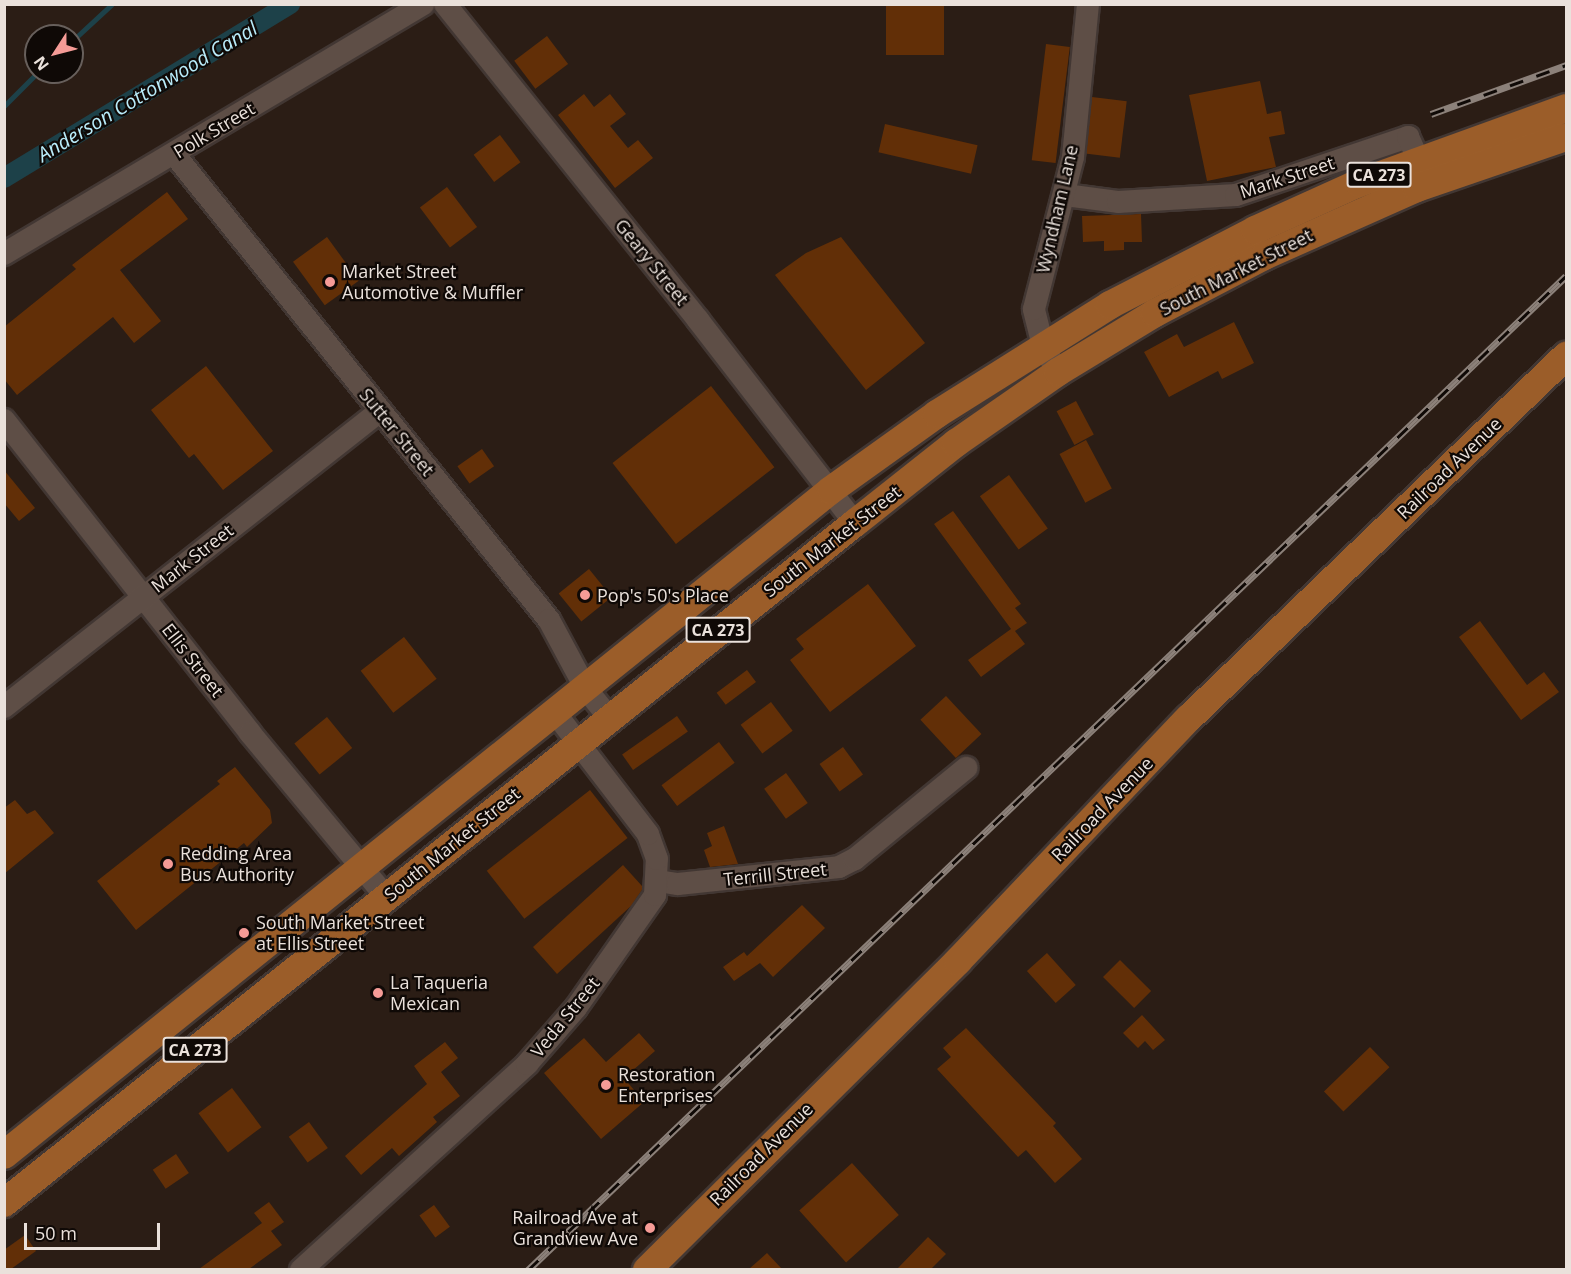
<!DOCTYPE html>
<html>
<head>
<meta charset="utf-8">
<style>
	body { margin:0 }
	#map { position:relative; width:1571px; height:1274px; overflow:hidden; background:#2b1d15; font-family:"Open Sans",sans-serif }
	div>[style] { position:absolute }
	.stream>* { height:5px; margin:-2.5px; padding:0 2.5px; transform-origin:2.5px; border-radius:2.5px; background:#1d4149 }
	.canal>* { height:20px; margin:-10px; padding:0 10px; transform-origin:10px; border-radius:10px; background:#1d4149 }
	.building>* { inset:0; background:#622f07; transform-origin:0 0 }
	.roads { filter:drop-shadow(2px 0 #423733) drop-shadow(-2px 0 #423733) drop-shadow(0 2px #423733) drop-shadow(0 -2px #423733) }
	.minor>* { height:22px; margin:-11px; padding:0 11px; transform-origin:11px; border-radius:11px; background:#5e4e46 }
	.major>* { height:28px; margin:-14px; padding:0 14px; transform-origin:14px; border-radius:14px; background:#9b5d29 }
	.rail>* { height:7px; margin-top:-3.5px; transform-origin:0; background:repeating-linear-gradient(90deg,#0f0906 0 14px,#8c817a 0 28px); box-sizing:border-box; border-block:2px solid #8c817a }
	.dots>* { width:16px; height:16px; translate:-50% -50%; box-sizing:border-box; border:3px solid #0f0906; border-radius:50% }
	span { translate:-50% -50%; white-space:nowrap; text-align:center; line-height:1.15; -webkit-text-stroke:4.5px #0f0906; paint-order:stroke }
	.shield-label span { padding:2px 4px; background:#0f0906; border:2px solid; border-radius:4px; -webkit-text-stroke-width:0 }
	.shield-label { font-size:16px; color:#eae1db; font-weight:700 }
	.street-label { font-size:18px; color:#eae1db }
	.poi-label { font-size:18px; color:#eae1db }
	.left { translate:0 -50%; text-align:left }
	.right { translate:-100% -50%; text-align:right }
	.water-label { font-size:20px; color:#b9ecfa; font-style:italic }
	.frame { position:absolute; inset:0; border:6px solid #eae1db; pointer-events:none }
	.north { position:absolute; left:24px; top:24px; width:60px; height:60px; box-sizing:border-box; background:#0f0906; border:2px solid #675f5b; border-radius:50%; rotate:234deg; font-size:16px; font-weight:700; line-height:24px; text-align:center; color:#eae1db }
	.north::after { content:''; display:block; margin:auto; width:21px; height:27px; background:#f59b96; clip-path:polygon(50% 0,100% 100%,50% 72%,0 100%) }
	.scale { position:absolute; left:24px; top:1223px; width:136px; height:27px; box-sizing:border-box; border:3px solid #eae1db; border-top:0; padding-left:8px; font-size:18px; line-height:21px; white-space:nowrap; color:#eae1db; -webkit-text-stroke:4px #0f0906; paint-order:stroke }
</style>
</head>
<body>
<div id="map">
	<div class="stream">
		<div style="left:72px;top:41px;width:54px;rotate:-42.8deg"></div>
		<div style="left:4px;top:106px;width:48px;rotate:-45deg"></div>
	</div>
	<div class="canal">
		<div style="left:4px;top:178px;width:335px;rotate:-31.3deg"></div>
	</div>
	<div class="building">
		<div style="left:886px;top:4px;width:58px;height:51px"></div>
		<div style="left:547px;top:36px;width:35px;height:41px;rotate:53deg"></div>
		<div style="left:1046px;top:44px;width:24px;height:117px;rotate:7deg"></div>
		<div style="clip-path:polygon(1260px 81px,1267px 114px,1281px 111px,1285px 134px,1269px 137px,1276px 167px,1207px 181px,1189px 95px)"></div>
		<div style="clip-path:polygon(584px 94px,594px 107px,610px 94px,626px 114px,610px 126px,628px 148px,638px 140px,653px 158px,615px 188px,558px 115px)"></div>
		<div style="left:1092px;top:97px;width:35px;height:57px;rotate:7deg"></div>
		<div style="left:885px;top:124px;width:95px;height:29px;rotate:13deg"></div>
		<div style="left:500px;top:135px;width:34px;height:33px;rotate:53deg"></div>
		<div style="left:447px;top:187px;width:50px;height:34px;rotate:53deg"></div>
		<div style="clip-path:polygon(167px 192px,188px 219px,120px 270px,161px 321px,134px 343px,113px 317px,17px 395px,4px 379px,4px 327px,76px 269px,72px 265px)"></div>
		<div style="clip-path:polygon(1141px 214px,1142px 242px,1124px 242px,1124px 250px,1104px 251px,1104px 241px,1083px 242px,1082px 216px)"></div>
		<div style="left:327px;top:237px;width:54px;height:42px;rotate:54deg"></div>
		<div style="clip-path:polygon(841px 237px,925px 343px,866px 390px,775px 275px,806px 253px)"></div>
		<div style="clip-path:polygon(1234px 322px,1254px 363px,1222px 379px,1218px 371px,1169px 397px,1144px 352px,1177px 334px,1184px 347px)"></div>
		<div style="clip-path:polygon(206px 366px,273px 451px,223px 490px,194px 454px,189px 458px,151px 410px)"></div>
		<div style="left:711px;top:386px;width:103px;height:125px;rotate:52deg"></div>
		<div style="left:1076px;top:401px;width:38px;height:22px;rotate:62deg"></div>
		<div style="left:1086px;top:440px;width:55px;height:30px;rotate:62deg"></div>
		<div style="left:482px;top:449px;width:21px;height:30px;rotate:55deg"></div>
		<div style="clip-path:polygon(4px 470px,35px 508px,19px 521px,4px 503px)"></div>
		<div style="left:1009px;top:475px;width:66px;height:36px;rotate:54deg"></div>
		<div style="clip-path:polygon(953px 511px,1021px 604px,1015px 608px,1027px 623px,1015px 631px,1025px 644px,981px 677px,968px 660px,1011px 629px,934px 524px)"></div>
		<div style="left:589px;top:569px;width:36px;height:39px;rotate:51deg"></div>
		<div style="clip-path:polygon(868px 584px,916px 646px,830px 712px,790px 660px,804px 649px,796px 639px)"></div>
		<div style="clip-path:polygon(1480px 621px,1527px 685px,1544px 672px,1559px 692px,1521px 720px,1459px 637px)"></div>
		<div style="left:404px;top:637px;width:53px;height:55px;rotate:52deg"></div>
		<div style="left:747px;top:670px;width:15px;height:38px;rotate:53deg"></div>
		<div style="left:946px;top:696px;width:52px;height:35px;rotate:47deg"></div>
		<div style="left:771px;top:702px;width:36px;height:38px;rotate:53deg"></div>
		<div style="left:677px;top:716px;width:19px;height:67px;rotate:55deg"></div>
		<div style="left:327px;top:717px;width:40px;height:42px;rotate:51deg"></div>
		<div style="left:719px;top:742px;width:26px;height:72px;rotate:53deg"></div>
		<div style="left:843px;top:747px;width:34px;height:29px;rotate:54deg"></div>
		<div style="clip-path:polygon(235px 767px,270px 810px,272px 823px,247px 847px,244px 843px,136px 930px,97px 881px,220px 784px,217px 781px)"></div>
		<div style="left:786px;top:773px;width:37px;height:27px;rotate:54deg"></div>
		<div style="left:590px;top:790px;width:61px;height:131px;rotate:52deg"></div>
		<div style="clip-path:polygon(15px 800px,27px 814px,35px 810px,54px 833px,4px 874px,4px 808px)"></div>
		<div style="clip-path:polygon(724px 826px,738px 864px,710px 867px,704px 850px,712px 846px,707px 833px)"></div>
		<div style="clip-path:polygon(623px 865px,642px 886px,642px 890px,631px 906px,557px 974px,533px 947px)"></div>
		<div style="clip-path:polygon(802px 905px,825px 928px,773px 977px,760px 963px,734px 981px,723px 967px,744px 952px,747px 956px)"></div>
		<div style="left:1047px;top:953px;width:43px;height:27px;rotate:48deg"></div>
		<div style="left:1120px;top:960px;width:44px;height:24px;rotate:45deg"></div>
		<div style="clip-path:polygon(1142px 1015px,1165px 1040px,1153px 1050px,1145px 1041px,1138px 1048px,1123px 1033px)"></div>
		<div style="clip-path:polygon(966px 1028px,1056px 1123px,1053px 1126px,1082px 1159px,1055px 1183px,1026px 1150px,1018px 1157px,937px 1069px,951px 1057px,943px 1048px)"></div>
		<div style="clip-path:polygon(639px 1033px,655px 1051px,624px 1078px,644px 1102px,601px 1139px,544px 1073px,584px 1038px,606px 1062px)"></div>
		<div style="clip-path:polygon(445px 1042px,458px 1058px,441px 1072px,460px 1096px,433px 1117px,437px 1122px,399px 1156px,392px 1148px,361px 1175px,345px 1156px,427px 1084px,414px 1066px)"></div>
		<div style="left:1370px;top:1047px;width:28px;height:64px;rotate:46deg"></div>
		<div style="left:232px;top:1088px;width:49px;height:42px;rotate:53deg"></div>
		<div style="left:309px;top:1122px;width:32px;height:25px;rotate:54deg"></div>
		<div style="left:176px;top:1154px;width:23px;height:28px;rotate:56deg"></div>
		<div style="left:852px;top:1163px;width:70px;height:71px;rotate:48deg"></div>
		<div style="clip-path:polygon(269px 1202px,284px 1222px,271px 1231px,282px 1245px,249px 1269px,199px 1269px,262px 1223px,254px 1213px)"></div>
		<div style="left:434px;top:1205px;width:27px;height:18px;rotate:54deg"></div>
		<div style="clip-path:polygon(25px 1235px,36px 1251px,11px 1269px,4px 1269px,4px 1250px)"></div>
		<div style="clip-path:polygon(928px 1237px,946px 1254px,931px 1269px,897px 1269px)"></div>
		<div style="clip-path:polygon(767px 1253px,782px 1269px,749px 1269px)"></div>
	</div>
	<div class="roads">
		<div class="minor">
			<div style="left:445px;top:4px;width:405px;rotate:51.3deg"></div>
			<div style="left:698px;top:320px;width:257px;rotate:52.3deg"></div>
			<div style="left:174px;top:154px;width:598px;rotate:51.18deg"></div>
			<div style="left:549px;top:620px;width:78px;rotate:61.8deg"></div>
			<div style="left:586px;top:689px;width:36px;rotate:51deg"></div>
			<div style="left:1065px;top:195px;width:53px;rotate:7.5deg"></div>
			<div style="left:1118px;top:202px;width:118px;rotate:-3.4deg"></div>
			<div style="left:1236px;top:195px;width:182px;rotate:-18.6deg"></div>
			<div style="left:1408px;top:137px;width:26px;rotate:65deg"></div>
			<div style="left:4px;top:254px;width:488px;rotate:-30.8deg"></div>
			<div style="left:1058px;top:372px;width:30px;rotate:-120deg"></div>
			<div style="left:1043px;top:346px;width:38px;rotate:-104deg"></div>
			<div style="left:1034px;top:309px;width:157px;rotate:-75.6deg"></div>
			<div style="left:1073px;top:157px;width:154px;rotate:-84.4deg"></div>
			<div style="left:4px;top:420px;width:398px;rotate:51.8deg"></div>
			<div style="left:250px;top:733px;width:213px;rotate:50.3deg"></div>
			<div style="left:4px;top:707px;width:479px;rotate:-38.2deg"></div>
			<div style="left:658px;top:881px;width:20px;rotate:9deg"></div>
			<div style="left:678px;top:884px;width:162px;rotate:-6deg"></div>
			<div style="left:839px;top:867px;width:18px;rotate:-27deg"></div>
			<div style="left:855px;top:859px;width:144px;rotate:-39.3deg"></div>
			<div style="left:301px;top:1270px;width:306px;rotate:-42.3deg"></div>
			<div style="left:527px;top:1064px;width:74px;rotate:-48.8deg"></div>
			<div style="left:576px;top:1008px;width:138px;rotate:-55deg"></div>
			<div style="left:655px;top:895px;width:36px;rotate:-87deg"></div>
			<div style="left:657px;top:859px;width:27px;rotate:-110deg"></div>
			<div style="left:648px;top:834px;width:151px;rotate:-127.5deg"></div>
		</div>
		<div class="major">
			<div style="left:4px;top:1155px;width:1061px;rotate:-38.8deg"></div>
			<div style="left:831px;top:490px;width:130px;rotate:-35.6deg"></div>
			<div style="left:937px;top:414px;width:204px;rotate:-32.2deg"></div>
			<div style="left:1110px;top:305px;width:163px;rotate:-27.3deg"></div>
			<div style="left:1255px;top:230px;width:114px;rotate:-24.3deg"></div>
			<div style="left:1359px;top:183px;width:220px;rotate:-19.9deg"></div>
			<div style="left:4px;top:1203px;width:1089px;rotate:-38.63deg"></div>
			<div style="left:855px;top:523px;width:129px;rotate:-38.4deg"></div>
			<div style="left:956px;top:443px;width:124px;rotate:-34.8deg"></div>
			<div style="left:1058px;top:372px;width:114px;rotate:-31.3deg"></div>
			<div style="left:1155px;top:313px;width:123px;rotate:-27.6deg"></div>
			<div style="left:1264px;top:256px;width:167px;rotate:-24deg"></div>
			<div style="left:1417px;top:188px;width:157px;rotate:-18.9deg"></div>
			<div style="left:647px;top:1270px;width:438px;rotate:-44.8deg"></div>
			<div style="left:958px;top:961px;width:335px;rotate:-46.5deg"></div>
			<div style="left:1189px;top:718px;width:523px;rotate:-43.84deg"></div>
		</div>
	</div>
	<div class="rail">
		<div style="left:1431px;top:114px;width:144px;rotate:-19.9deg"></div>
		<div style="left:528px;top:1270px;width:1437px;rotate:-43.76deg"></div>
	</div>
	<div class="dots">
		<div style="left:330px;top:282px;background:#f59b96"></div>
		<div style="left:585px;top:595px;background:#f59b96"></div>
		<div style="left:168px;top:864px;background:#f59b96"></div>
		<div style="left:244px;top:933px;background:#f59b96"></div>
		<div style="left:378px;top:993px;background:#f59b96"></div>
		<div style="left:606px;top:1085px;background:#f59b96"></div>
		<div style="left:650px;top:1228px;background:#f59b96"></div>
	</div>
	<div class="shield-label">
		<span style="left:1379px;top:175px">CA 273</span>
		<span style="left:718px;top:630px">CA 273</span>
		<span style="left:195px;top:1050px">CA 273</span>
	</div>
	<div class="street-label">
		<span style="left:214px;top:130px;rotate:-31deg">Polk Street</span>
		<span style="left:1287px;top:177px;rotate:-18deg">Mark Street</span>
		<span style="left:1057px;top:209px;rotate:-77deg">Wyndham Lane</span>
		<span style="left:652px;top:262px;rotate:51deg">Geary Street</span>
		<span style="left:1236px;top:272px;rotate:-27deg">South Market Street</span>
		<span style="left:397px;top:432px;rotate:51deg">Sutter Street</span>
		<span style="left:1449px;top:468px;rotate:-44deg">Railroad Avenue</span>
		<span style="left:832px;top:541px;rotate:-38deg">South Market Street</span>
		<span style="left:192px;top:558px;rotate:-38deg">Mark Street</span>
		<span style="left:193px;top:660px;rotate:52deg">Ellis Street</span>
		<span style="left:1102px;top:809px;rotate:-46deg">Railroad Avenue</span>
		<span style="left:452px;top:844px;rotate:-39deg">South Market Street</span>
		<span style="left:775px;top:874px;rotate:-6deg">Terrill Street</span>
		<span style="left:565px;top:1017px;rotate:-51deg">Veda Street</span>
		<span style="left:761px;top:1154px;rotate:-45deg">Railroad Avenue</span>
	</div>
	<div class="poi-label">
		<span class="left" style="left:342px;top:282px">Market Street<br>Automotive &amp; Muffler</span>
		<span class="left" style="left:597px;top:595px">Pop's 50's Place</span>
		<span class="left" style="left:180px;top:864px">Redding Area<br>Bus Authority</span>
		<span class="left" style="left:256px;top:933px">South Market Street<br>at Ellis Street</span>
		<span class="left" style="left:390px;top:993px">La Taqueria<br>Mexican</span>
		<span class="left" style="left:618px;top:1085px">Restoration<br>Enterprises</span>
		<span class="right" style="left:638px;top:1228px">Railroad Ave at<br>Grandview Ave</span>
	</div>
	<div class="water-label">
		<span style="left:147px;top:91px;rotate:-31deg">Anderson Cottonwood Canal</span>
	</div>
	<div class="frame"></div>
	<div class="north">N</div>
	<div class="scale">50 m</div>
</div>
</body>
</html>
